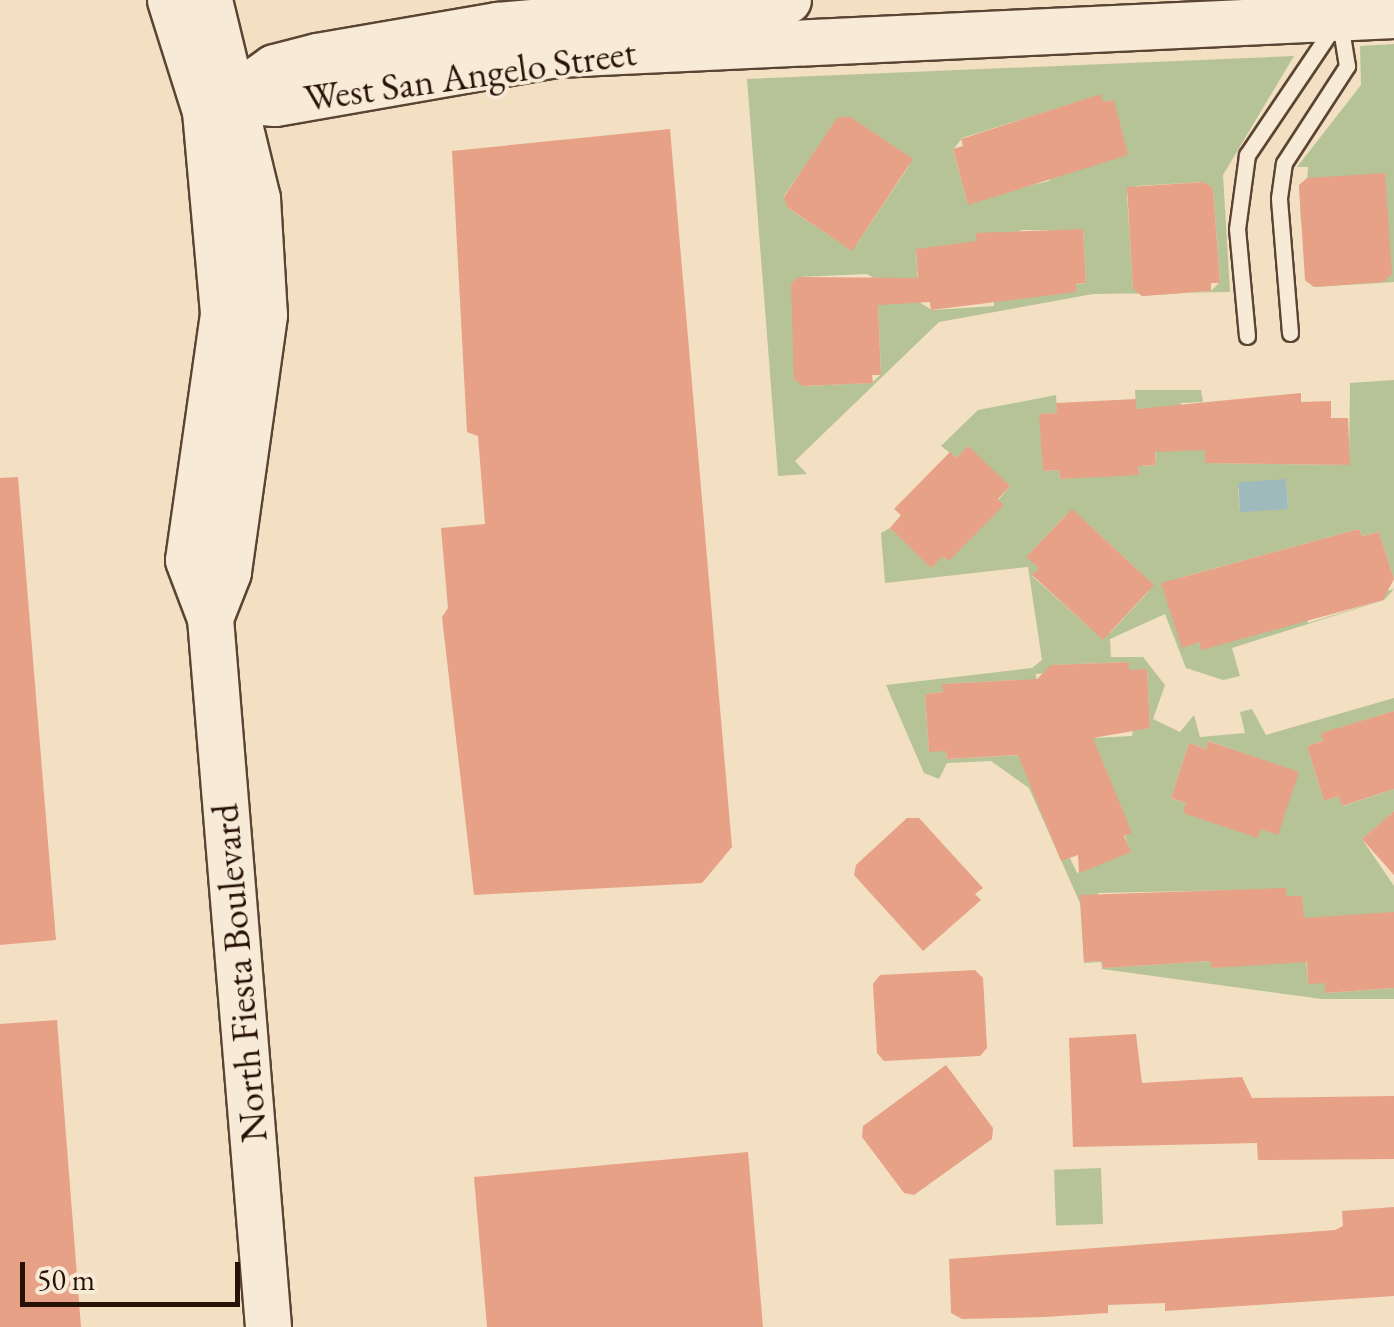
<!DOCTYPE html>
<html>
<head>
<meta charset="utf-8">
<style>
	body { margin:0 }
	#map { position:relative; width:1394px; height:1327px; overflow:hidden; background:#f3dfc1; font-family:"EB Garamond",serif }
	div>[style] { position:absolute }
	.green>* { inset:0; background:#b6c397; transform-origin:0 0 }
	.water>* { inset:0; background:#9fbabc; transform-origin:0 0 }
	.building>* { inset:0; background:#e6a186 }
	.roads { filter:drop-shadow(2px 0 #5b4434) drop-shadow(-2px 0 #5b4434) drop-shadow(0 2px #5b4434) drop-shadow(0 -2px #5b4434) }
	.lane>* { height:15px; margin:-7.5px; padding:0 7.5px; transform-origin:7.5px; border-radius:7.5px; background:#f7ead7 }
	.secondary>* { height:45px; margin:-22.5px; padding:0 22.5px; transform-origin:22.5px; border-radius:22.5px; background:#f7ead7 }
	span { translate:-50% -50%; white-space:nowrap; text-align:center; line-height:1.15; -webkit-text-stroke:8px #f7ead7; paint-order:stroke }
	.street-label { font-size:38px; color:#281105 }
	.scale { position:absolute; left:20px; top:1262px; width:220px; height:45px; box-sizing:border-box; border:5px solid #281105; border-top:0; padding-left:12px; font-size:30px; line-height:35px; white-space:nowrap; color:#281105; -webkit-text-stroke:8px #f7ead7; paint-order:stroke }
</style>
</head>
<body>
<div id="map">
	<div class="green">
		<div style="clip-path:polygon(1394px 44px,1394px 282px,1314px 287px,1305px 280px,1309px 223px,1301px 223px,1299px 185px,1307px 184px,1308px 167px,1297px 167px,1361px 85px,1360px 46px)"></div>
		<div style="clip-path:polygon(evenodd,1294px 56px,1223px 175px,1230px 292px,1093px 294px,939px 322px,795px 461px,807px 474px,778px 476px,747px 79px,1294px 56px,1100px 95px,1103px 102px,1114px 100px,1049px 181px,967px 201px,953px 150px,962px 138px,1100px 95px,1294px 56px,903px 161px,909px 166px,856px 245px,845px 246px,788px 208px,784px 196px,805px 166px,903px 161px,1294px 56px,1204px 182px,1213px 188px,1220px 282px,1211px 291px,1142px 296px,1133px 288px,1127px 194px,1135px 186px,1204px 182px,1294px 56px,1022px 230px,1083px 230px,1086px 283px,994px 298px,994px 306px,932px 310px,919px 302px,916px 249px,998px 243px,1022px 230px,1294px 56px,867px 274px,877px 280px,881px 374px,872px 383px,804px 386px,791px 285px,799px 277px,867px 274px)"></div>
		<div style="clip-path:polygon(evenodd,1394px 380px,1394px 579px,1379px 532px,1362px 536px,1359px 529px,1179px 578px,1183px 647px,1199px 642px,1201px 649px,1305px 616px,1308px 623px,1382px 600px,1380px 593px,1394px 589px,1384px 600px,1232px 648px,1240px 676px,1223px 680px,1186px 668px,1165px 614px,1110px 639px,1111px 657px,1143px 657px,1165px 685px,1153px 719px,1180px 732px,1194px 715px,1200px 737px,1245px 733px,1240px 712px,1252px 709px,1266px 735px,1394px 698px,1394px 711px,1322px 733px,1323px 741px,1307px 746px,1324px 801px,1339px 796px,1343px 806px,1394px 789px,1394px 811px,1362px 839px,1394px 886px,1394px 912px,1304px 926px,1302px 896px,1286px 896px,1286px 889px,1098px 893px,1084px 962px,1102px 961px,1103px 968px,1211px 961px,1213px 968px,1306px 956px,1308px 983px,1325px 983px,1326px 993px,1394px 988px,1394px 999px,1322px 999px,1102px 969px,1101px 962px,1084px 963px,1080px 903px,1029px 788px,991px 761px,947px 763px,939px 779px,924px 773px,886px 685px,1032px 668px,1042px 660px,1028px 567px,885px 583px,881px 533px,890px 528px,931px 567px,943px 556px,949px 561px,1009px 487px,968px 447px,957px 458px,941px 446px,978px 410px,1056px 395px,1057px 413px,1040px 414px,1043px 471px,1059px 470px,1060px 479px,1139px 474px,1138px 466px,1156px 465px,1153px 408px,1136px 409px,1135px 390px,1201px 390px,1203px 402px,1181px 403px,1183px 450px,1205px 450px,1206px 463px,1349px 465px,1350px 383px,1394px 380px,1286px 480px,1288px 508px,1240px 510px,1238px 488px,1286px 480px,1394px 380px,1066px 515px,1079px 526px,1085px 521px,1142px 574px,1137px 580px,1149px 591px,1110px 633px,1090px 628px,1032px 576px,1039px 568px,1027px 556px,1066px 515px,1394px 380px,1128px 662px,1129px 670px,1147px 670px,1150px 728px,1133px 729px,1132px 736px,1055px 740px,1025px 755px,947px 759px,946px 751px,929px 751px,925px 694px,943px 692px,943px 684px,1020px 680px,1037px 688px,1036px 674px,1051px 673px,1052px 665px,1128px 662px,1394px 380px,1209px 741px,1283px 767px,1258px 837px,1184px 813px,1186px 803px,1171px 798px,1189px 743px,1206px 749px,1209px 741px,1394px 380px,1032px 788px,1131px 833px,1125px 836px,1130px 852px,1077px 873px,1070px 858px,1061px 860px,1032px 788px)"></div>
		<div style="left:1101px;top:1168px;width:56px;height:47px;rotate:88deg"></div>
	</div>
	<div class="water">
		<div style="left:1286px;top:479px;width:30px;height:48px;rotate:86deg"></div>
	</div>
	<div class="building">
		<div style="clip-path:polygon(1101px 94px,1103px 102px,1114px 100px,1128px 155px,968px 205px,953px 149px,963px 146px,961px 139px)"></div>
		<div style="clip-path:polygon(849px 116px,913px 159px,852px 251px,787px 207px,784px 197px,837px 118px)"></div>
		<div style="clip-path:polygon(670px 129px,732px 847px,702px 883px,474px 895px,442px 617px,448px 608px,441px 528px,485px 524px,478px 436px,467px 432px,452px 151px)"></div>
		<div style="clip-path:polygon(1385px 173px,1392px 274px,1383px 282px,1314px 287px,1305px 280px,1299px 185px,1307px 178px)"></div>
		<div style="clip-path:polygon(1204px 182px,1213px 188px,1220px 283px,1211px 283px,1211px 291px,1142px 296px,1133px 289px,1127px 187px)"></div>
		<div style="clip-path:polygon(1083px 229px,1086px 283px,1076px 284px,1076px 292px,931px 310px,930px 302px,878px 305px,881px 375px,872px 375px,873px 383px,803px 386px,794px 379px,791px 284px,798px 277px,918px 278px,916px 249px,977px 241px,975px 233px)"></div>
		<div style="clip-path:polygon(1301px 393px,1301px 402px,1331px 401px,1331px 418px,1348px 418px,1350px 465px,1205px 463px,1205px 450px,1155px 452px,1156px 465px,1138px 466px,1139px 475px,1060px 479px,1059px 470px,1043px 471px,1039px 414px,1057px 413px,1056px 403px,1136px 399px,1136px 409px)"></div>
		<div style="clip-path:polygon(968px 446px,1010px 486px,998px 499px,1004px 505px,949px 561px,943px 556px,931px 568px,890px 528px,901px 515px,894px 509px,950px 452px,957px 458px)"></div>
		<div style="clip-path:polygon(18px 477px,56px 940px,0 945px,0 478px)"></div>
		<div style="clip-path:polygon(1072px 509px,1154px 585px,1103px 640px,1032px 575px,1039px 568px,1026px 557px)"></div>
		<div style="clip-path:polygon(1359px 529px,1362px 536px,1379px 532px,1394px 579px,1383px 600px,1201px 650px,1199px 642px,1182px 648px,1161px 583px)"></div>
		<div style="clip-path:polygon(1129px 662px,1129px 670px,1147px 669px,1150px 728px,1093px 738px,1132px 833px,1124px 836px,1131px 852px,1079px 873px,1078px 855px,1061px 861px,1018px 755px,947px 759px,946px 751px,929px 752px,925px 694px,943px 692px,942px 684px,1037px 679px,1051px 665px)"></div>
		<div style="clip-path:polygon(1394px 711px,1394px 789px,1342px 806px,1339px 796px,1324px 801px,1307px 746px,1323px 741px,1321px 733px)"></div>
		<div style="clip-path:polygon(1208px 741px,1299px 772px,1278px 835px,1261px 829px,1258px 838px,1183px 813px,1186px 803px,1171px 798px,1189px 743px,1206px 749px)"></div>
		<div style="clip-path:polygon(1394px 811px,1394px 875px,1362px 839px)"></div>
		<div style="clip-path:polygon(907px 818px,919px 818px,983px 888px,975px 894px,981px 900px,923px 951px,854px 875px,856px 865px)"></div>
		<div style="clip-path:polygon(1286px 888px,1286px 896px,1302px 896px,1304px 918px,1394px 912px,1394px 988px,1325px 993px,1325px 983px,1308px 984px,1307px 962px,1212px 968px,1211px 961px,1103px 968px,1102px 961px,1084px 962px,1080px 895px)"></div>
		<div style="clip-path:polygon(975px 970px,983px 978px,987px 1048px,980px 1056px,884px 1061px,877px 1053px,873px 984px,880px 975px)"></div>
		<div style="clip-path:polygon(57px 1020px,81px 1327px,0 1327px,0 1024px)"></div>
		<div style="clip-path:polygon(1136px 1034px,1142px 1083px,1242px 1077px,1252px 1098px,1394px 1096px,1394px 1159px,1258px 1160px,1257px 1143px,1073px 1147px,1069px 1038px)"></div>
		<div style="clip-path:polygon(946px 1065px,993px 1128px,992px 1139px,914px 1195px,904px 1193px,862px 1137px,863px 1126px)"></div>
		<div style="clip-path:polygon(748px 1152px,763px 1327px,487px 1327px,474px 1177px)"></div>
		<div style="clip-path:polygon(1394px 1207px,1394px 1296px,1165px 1311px,1165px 1303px,1108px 1305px,1108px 1313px,1044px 1317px,962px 1319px,951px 1313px,949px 1259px,1335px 1230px,1343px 1226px,1342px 1211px)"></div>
	</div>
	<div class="roads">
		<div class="lane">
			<div style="left:1290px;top:333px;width:135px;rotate:-94.7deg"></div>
			<div style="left:1279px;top:198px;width:35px;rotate:-82deg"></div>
			<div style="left:1284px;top:163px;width:116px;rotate:-57deg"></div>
			<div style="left:1347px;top:66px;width:44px;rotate:-99.2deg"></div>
			<div style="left:1247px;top:336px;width:107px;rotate:-95.3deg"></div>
			<div style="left:1237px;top:229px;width:75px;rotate:-82.3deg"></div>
			<div style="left:1247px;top:155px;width:156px;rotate:-56deg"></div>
		</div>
		<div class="secondary">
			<div style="left:170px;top:0;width:116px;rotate:72.5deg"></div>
			<div style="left:205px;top:111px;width:204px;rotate:84.9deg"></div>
			<div style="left:223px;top:314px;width:248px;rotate:98.1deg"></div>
			<div style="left:188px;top:560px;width:62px;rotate:69.2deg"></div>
			<div style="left:210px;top:618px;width:711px;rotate:85.32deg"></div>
			<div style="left:209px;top:0;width:204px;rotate:76.4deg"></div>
			<div style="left:257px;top:198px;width:117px;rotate:86.6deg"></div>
			<div style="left:264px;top:315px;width:260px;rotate:98deg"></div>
			<div style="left:228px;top:572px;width:49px;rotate:111.4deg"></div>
			<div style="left:235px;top:100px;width:40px;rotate:4.3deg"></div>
			<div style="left:275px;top:103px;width:286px;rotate:-9.9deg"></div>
			<div style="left:557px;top:54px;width:838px;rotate:-2.67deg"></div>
			<div style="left:221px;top:105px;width:65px;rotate:-35.6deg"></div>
			<div style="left:274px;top:67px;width:44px;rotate:-14.3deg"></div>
			<div style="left:317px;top:56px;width:183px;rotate:-9.8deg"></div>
			<div style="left:497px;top:25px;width:292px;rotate:-4.9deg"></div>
		</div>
	</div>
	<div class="street-label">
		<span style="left:470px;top:75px;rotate:-8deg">West San Angelo Street</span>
		<span style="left:239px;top:973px;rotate:-95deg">North Fiesta Boulevard</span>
	</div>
	<div class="scale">50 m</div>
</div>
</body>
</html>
